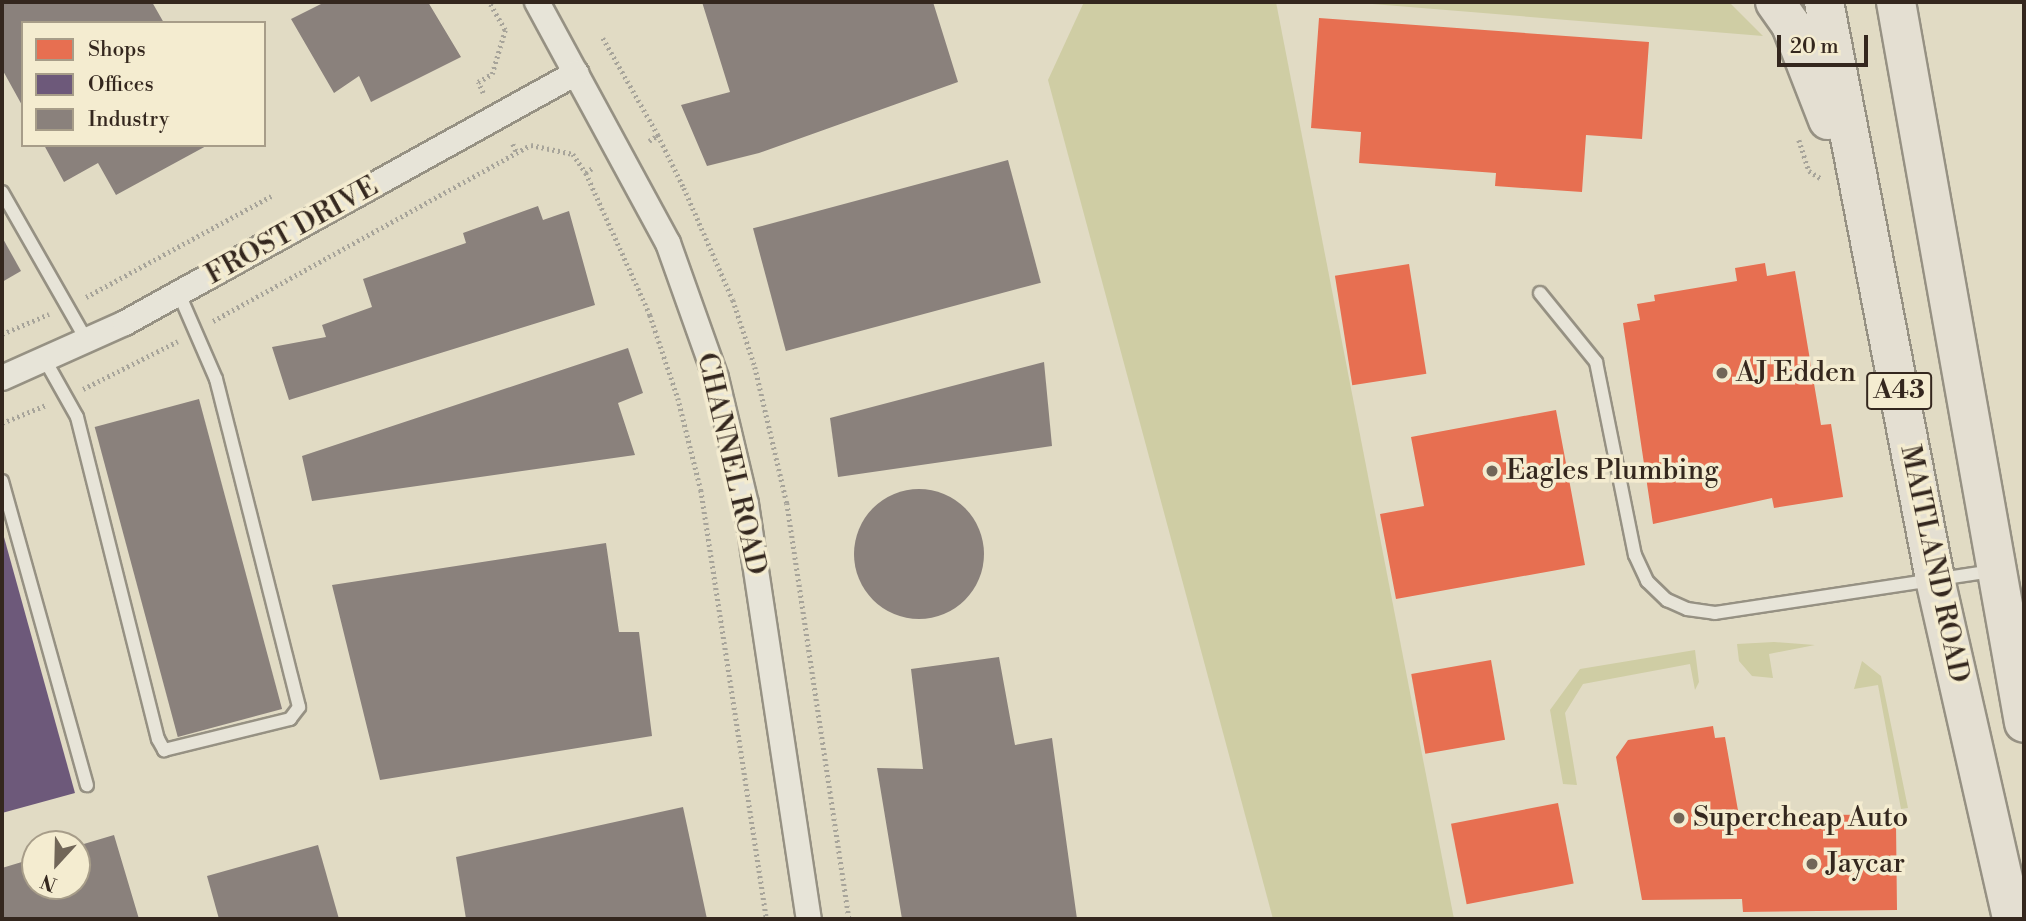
<!DOCTYPE html>
<html>
<head>
<meta charset="utf-8">
<style>
	body { margin:0 }
	#map { position:relative; width:2026px; height:921px; overflow:hidden; background:#e1dbc4; font-family:"Libre Bodoni",serif }
	div>[style] { position:absolute }
	.green>* { inset:0; background:#cfcda4 }
	.shops>* { inset:0; background:#e76f51; transform-origin:0 0 }
	.offices>* { inset:0; background:#6d597a }
	.industry>* { inset:0; background:#8a817c; transform-origin:0 0 }
	.round { border-radius:50% }
	.path>* { height:4.5px; margin-top:-2.25px; transform-origin:0; background:repeating-linear-gradient(90deg,#a7a49a 0 2px,transparent 0 5.5px) }
	.roads { filter:drop-shadow(2px 0 #969183) drop-shadow(-2px 0 #969183) drop-shadow(0 2px #969183) drop-shadow(0 -2px #969183) }
	.lane>* { height:12px; margin:-6px; padding:0 6px; transform-origin:6px; border-radius:6px; background:#e7e4d8 }
	.street>* { height:24px; margin:-12px; padding:0 12px; transform-origin:12px; border-radius:12px; background:#e7e4d8 }
	.highway>* { height:38px; margin:-19px; padding:0 19px; transform-origin:19px; border-radius:19px; background:#e4dfd2 }
	.dots>* { width:19px; height:19px; translate:-50% -50%; box-sizing:border-box; border:4px solid #f4ecd0; border-radius:50% }
	span { translate:-50% -50%; white-space:nowrap; text-align:center; line-height:1.15; -webkit-text-stroke:7px #f4ecd0; paint-order:stroke }
	.shield-label span { padding:2px 5px; background:#f4ecd0; border:2px solid; border-radius:5px; -webkit-text-stroke-width:0 }
	.shield-label { font-size:26px; color:#34271e; font-weight:700 }
	.street-label { font-size:28px; color:#34271e }
	.poi-label { font-size:28px; color:#34271e }
	.left { translate:0 -50%; text-align:left }
	.frame { position:absolute; inset:0; border:4px solid #34271e; pointer-events:none }
	.legend { position:absolute; left:21px; top:21px; width:245px; height:126px; box-sizing:border-box; background:#f4ecd0; border:2px solid #a79d89; margin:0; padding:9px 12px; list-style:none; font-size:21px; color:#34271e }
	.legend li { display:flex; align-items:center; gap:14px; height:35px }
	.legend b { width:35px; border:2px solid #a79d89 }
	.north { position:absolute; left:21px; top:830px; width:70px; height:70px; box-sizing:border-box; background:#f4ecd0; border:2px solid #a79d89; border-radius:50%; rotate:202deg; font-size:19px; font-weight:700; line-height:28px; text-align:center; color:#34271e }
	.north::after { content:''; display:block; margin:auto; width:24px; height:32px; background:#716658; clip-path:polygon(50% 0,100% 100%,50% 72%,0 100%) }
	.scale { position:absolute; left:1777px; top:35px; width:91px; height:32px; box-sizing:border-box; border:4px solid #34271e; border-top:0; padding-left:9px; font-size:21px; line-height:24px; white-space:nowrap; color:#34271e; -webkit-text-stroke:5px #f4ecd0; paint-order:stroke }
</style>
</head>
<body>
<div id="map">
	<div class="green">
		<div style="clip-path:polygon(1084px 2px,1276px 2px,1454px 919px,1273px 919px,1048px 80px)"></div>
		<div style="clip-path:polygon(1348px 2px,1729px 2px,1763px 36px)"></div>
		<div style="clip-path:polygon(1774px 642px,1815px 645px,1769px 654px,1773px 678px,1752px 676px,1739px 661px,1737px 644px)"></div>
		<div style="clip-path:polygon(1695px 650px,1699px 682px,1695px 690px,1690px 664px,1583px 684px,1565px 713px,1577px 785px,1563px 784px,1550px 710px,1580px 669px)"></div>
		<div style="clip-path:polygon(1862px 661px,1881px 676px,1908px 808px,1901px 809px,1878px 685px,1854px 689px)"></div>
	</div>
	<div class="shops">
		<div style="clip-path:polygon(1319px 18px,1649px 42px,1642px 139px,1586px 135px,1582px 192px,1495px 186px,1496px 173px,1359px 163px,1361px 132px,1311px 128px)"></div>
		<div style="clip-path:polygon(1765px 263px,1767px 276px,1795px 271px,1821px 425px,1831px 424px,1843px 497px,1774px 508px,1772px 498px,1653px 524px,1623px 323px,1640px 320px,1637px 304px,1655px 301px,1654px 295px,1737px 281px,1735px 268px)"></div>
		<div style="left:1409px;top:264px;width:111px;height:75px;rotate:81deg"></div>
		<div style="clip-path:polygon(1556px 410px,1585px 565px,1396px 599px,1380px 514px,1424px 506px,1411px 437px)"></div>
		<div style="left:1491px;top:660px;width:81px;height:81px;rotate:80deg"></div>
		<div style="clip-path:polygon(1713px 726px,1715px 738px,1725px 737px,1739px 816px,1728px 818px,1729px 822px,1762px 823px,1762px 814px,1870px 815px,1870px 824px,1896px 824px,1897px 910px,1743px 912px,1742px 899px,1642px 900px,1616px 757px,1628px 740px)"></div>
		<div style="left:1558px;top:803px;width:82px;height:109px;rotate:79deg"></div>
	</div>
	<div class="offices">
		<div style="clip-path:polygon(2px 530px,75px 793px,2px 813px)"></div>
	</div>
	<div class="industry">
		<div style="clip-path:polygon(2px 2px,152px 2px,164px 23px,23px 23px,23px 107px,2px 69px)"></div>
		<div style="clip-path:polygon(325px 2px,428px 2px,461px 57px,371px 102px,359px 76px,334px 93px,291px 19px)"></div>
		<div style="clip-path:polygon(702px 2px,933px 2px,958px 82px,759px 153px,707px 166px,681px 105px,730px 92px)"></div>
		<div style="clip-path:polygon(44px 145px,208px 145px,116px 195px,98px 163px,64px 182px)"></div>
		<div style="left:1008px;top:160px;width:127px;height:264px;rotate:75deg"></div>
		<div style="clip-path:polygon(538px 206px,543px 220px,569px 211px,595px 305px,289px 400px,272px 347px,326px 337px,322px 325px,372px 307px,363px 279px,466px 243px,463px 233px)"></div>
		<div style="clip-path:polygon(2px 237px,21px 271px,2px 282px)"></div>
		<div style="clip-path:polygon(628px 348px,643px 393px,618px 403px,635px 455px,312px 501px,302px 456px)"></div>
		<div style="clip-path:polygon(1044px 362px,1052px 446px,838px 477px,830px 418px)"></div>
		<div style="left:199px;top:399px;width:321px;height:108px;rotate:75deg"></div>
		<div class="round" style="left:854px;top:489px;width:130px;height:130px"></div>
		<div style="clip-path:polygon(606px 543px,619px 632px,639px 632px,652px 736px,380px 780px,332px 585px)"></div>
		<div style="clip-path:polygon(999px 657px,1015px 745px,1052px 738px,1077px 919px,902px 919px,877px 768px,923px 769px,911px 669px)"></div>
		<div style="clip-path:polygon(683px 807px,707px 919px,466px 919px,456px 857px)"></div>
		<div style="clip-path:polygon(114px 835px,139px 919px,2px 919px,2px 868px,35px 858px,35px 886px,77px 886px,77px 846px)"></div>
		<div style="clip-path:polygon(318px 845px,339px 919px,219px 919px,207px 876px)"></div>
	</div>
	<div class="path">
		<div style="left:603px;top:38px;width:112px;rotate:60.4deg"></div>
		<div style="left:483px;top:93px;width:12px;rotate:-114deg"></div>
		<div style="left:478px;top:82px;width:16px;rotate:-30deg"></div>
		<div style="left:492px;top:74px;width:46px;rotate:-73.5deg"></div>
		<div style="left:505px;top:30px;width:32px;rotate:-120deg"></div>
		<div style="left:1799px;top:140px;width:33px;rotate:72deg"></div>
		<div style="left:1809px;top:171px;width:15px;rotate:32deg"></div>
		<div style="left:649px;top:141px;width:11px;rotate:-34deg"></div>
		<div style="left:658px;top:135px;width:59px;rotate:63.9deg"></div>
		<div style="left:684px;top:188px;width:122px;rotate:66.4deg"></div>
		<div style="left:733px;top:300px;width:71px;rotate:71.8deg"></div>
		<div style="left:755px;top:367px;width:140px;rotate:76.8deg"></div>
		<div style="left:787px;top:503px;width:421px;rotate:81.5deg"></div>
		<div style="left:513px;top:144px;width:10px;rotate:66deg"></div>
		<div style="left:592px;top:169px;width:7px;rotate:146deg"></div>
		<div style="left:586px;top:173px;width:156px;rotate:65.7deg"></div>
		<div style="left:650px;top:315px;width:88px;rotate:71.4deg"></div>
		<div style="left:678px;top:398px;width:95px;rotate:76deg"></div>
		<div style="left:701px;top:490px;width:434px;rotate:81.3deg"></div>
		<div style="left:86px;top:297px;width:211px;rotate:-28.6deg"></div>
		<div style="left:213px;top:321px;width:363px;rotate:-29deg"></div>
		<div style="left:531px;top:145px;width:43px;rotate:12.1deg"></div>
		<div style="left:573px;top:154px;width:23px;rotate:56deg"></div>
		<div style="left:2px;top:334px;width:51px;rotate:-23.1deg"></div>
		<div style="left:83px;top:389px;width:106px;rotate:-26.8deg"></div>
		<div style="left:2px;top:423px;width:48px;rotate:-22.2deg"></div>
	</div>
	<div class="roads">
		<div class="lane">
			<div style="left:2px;top:192px;width:174px;rotate:60.3deg"></div>
			<div style="left:1540px;top:293px;width:89px;rotate:50.9deg"></div>
			<div style="left:1596px;top:362px;width:197px;rotate:78.6deg"></div>
			<div style="left:1635px;top:555px;width:29px;rotate:65deg"></div>
			<div style="left:1647px;top:581px;width:28px;rotate:44deg"></div>
			<div style="left:1667px;top:600px;width:22px;rotate:24deg"></div>
			<div style="left:1687px;top:609px;width:28px;rotate:8deg"></div>
			<div style="left:1715px;top:613px;width:282px;rotate:-8.6deg"></div>
			<div style="left:45px;top:360px;width:65px;rotate:60.7deg"></div>
			<div style="left:77px;top:417px;width:332px;rotate:75.9deg"></div>
			<div style="left:158px;top:739px;width:13px;rotate:61deg"></div>
			<div style="left:164px;top:750px;width:130px;rotate:-13.8deg"></div>
			<div style="left:290px;top:719px;width:15px;rotate:-53deg"></div>
			<div style="left:299px;top:707px;width:338px;rotate:-104.2deg"></div>
			<div style="left:216px;top:379px;width:93px;rotate:-113.5deg"></div>
			<div style="left:2px;top:481px;width:316px;rotate:74.4deg"></div>
		</div>
		<div class="street">
			<div style="left:537px;top:2px;width:274px;rotate:61.5deg"></div>
			<div style="left:668px;top:243px;width:143px;rotate:70.4deg"></div>
			<div style="left:716px;top:378px;width:130px;rotate:76.6deg"></div>
			<div style="left:746px;top:504px;width:420px;rotate:81.4deg"></div>
			<div style="left:2px;top:378px;width:135px;rotate:-24.1deg"></div>
			<div style="left:125px;top:323px;width:516px;rotate:-29deg"></div>
		</div>
		<div class="highway">
			<div style="left:1775px;top:2px;width:28px;rotate:55deg"></div>
			<div style="left:1791px;top:25px;width:102px;rotate:68.7deg"></div>
			<div style="left:1824px;top:2px;width:588px;rotate:79.11deg"></div>
			<div style="left:1935px;top:579px;width:349px;rotate:77.2deg"></div>
			<div style="left:1896px;top:2px;width:732px;rotate:79.93deg"></div>
		</div>
	</div>
	<div class="dots">
		<div style="left:1722px;top:373px;background:#716658"></div>
		<div style="left:1492px;top:471px;background:#716658"></div>
		<div style="left:1679px;top:818px;background:#716658"></div>
		<div style="left:1812px;top:864px;background:#716658"></div>
	</div>
	<div class="shield-label">
		<span style="left:1899px;top:391px">A43</span>
	</div>
	<div class="street-label">
		<span style="left:292px;top:231px;rotate:-29deg">FROST DRIVE</span>
		<span style="left:731px;top:464px;rotate:77deg">CHANNEL ROAD</span>
		<span style="left:1934px;top:564px;rotate:78deg">MAITLAND ROAD</span>
	</div>
	<div class="poi-label">
		<span class="left" style="left:1736px;top:373px">AJ Edden</span>
		<span class="left" style="left:1506px;top:471px">Eagles Plumbing</span>
		<span class="left" style="left:1693px;top:818px">Supercheap Auto</span>
		<span class="left" style="left:1826px;top:864px">Jaycar</span>
	</div>
	<div class="frame"></div>
	<ul class="legend">
	<li><b style="height:19px;background:#e76f51"></b>Shops</li>
	<li><b style="height:19px;background:#6d597a"></b>Offices</li>
	<li><b style="height:19px;background:#8a817c"></b>Industry</li>
	</ul>
	<div class="north">N</div>
	<div class="scale">20 m</div>
</div>
</body>
</html>
